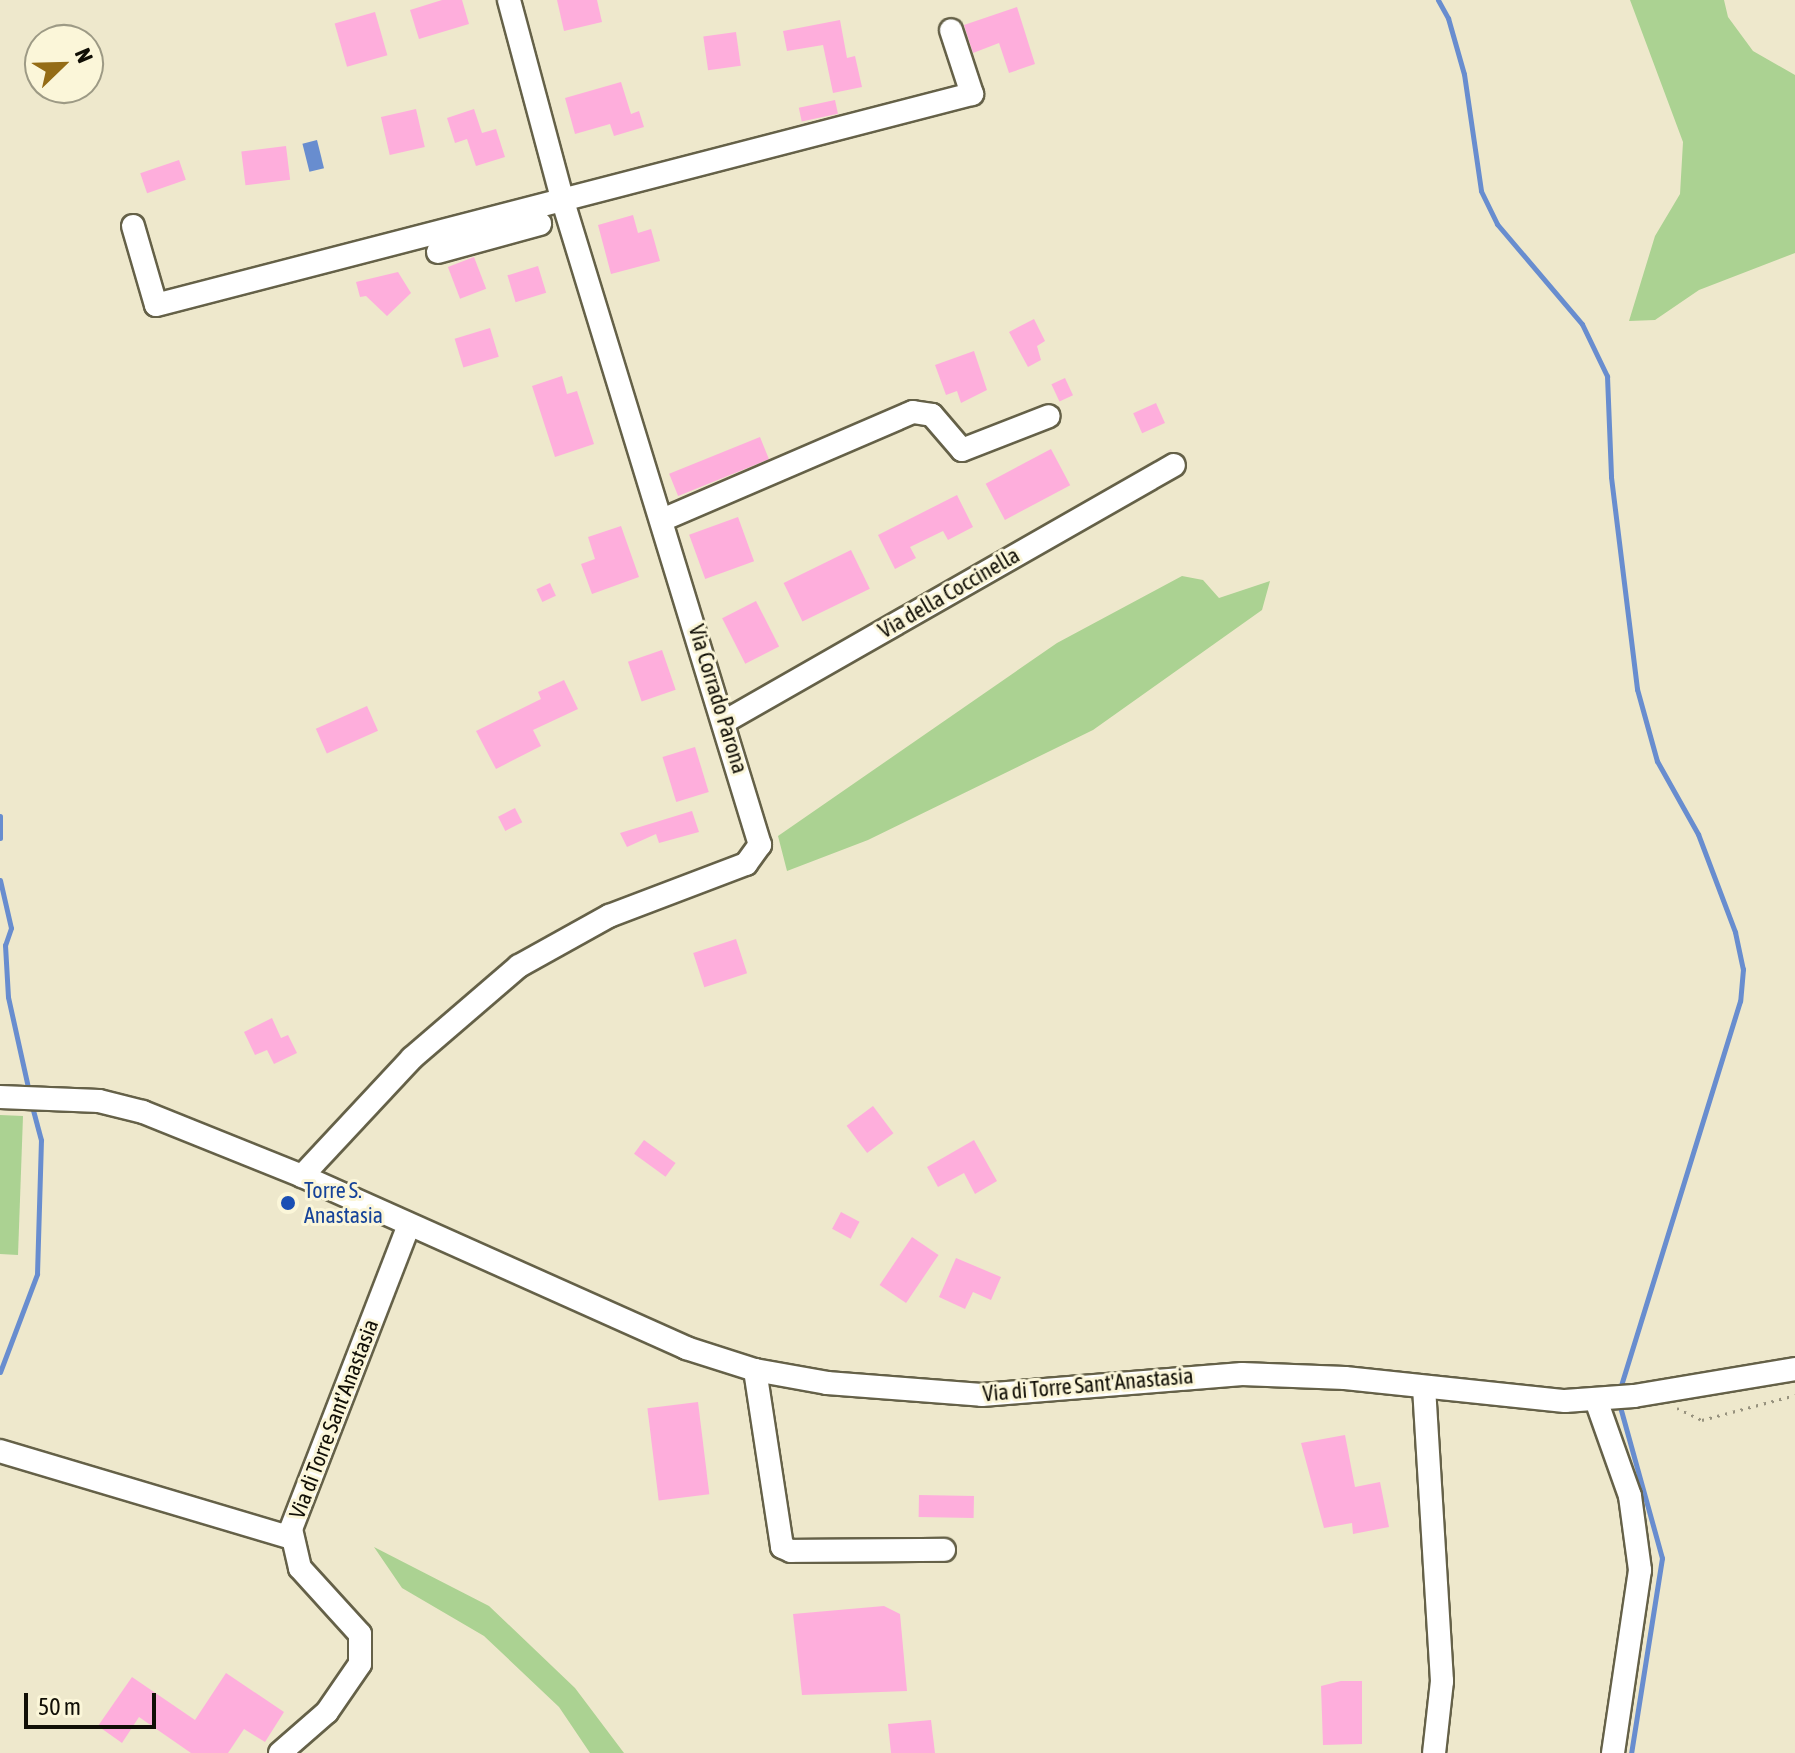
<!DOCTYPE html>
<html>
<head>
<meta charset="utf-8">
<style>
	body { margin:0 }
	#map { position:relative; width:1795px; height:1753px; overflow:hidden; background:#eee8cc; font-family:"Asap Condensed",sans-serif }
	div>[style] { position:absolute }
	.green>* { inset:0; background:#abd292 }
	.water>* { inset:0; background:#688dcf; transform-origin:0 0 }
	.stream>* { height:5px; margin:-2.5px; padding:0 2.5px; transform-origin:2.5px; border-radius:2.5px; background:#688dcf }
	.building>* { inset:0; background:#feaedc; transform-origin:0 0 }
	.path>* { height:3px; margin-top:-1.5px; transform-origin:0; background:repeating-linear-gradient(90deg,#97927e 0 2px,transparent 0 8px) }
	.roads { filter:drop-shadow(2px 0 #656148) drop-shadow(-2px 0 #656148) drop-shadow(0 2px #656148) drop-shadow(0 -2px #656148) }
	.minor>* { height:22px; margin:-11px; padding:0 11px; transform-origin:11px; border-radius:11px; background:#fff }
	.dots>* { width:22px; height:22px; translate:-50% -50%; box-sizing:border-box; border:4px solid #fbf6d9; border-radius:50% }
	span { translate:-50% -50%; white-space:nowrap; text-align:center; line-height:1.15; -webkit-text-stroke:6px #fbf6d9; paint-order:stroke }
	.street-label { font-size:22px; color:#110f06 }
	.transit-label { font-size:22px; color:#164399 }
	.left { translate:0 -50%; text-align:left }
	.north { position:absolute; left:24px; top:24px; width:80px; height:80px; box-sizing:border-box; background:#fbf6d9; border:2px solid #9d9a85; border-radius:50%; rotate:67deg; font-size:22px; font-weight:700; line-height:32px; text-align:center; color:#110f06 }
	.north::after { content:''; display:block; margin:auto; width:28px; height:36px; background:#946c16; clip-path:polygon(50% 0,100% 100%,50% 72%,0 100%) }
	.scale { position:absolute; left:24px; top:1693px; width:132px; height:36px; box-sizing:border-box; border:4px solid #110f06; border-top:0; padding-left:10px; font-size:24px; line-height:28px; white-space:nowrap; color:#110f06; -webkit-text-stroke:6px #fbf6d9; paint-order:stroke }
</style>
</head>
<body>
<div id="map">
	<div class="green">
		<div style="clip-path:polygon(1630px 0,1724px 0,1728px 17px,1753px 51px,1795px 75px,1795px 253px,1699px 290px,1655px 320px,1629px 321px,1655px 236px,1680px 194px,1683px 142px)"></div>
		<div style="clip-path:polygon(1182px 576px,1203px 580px,1219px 598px,1270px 581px,1262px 610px,1093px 730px,868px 840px,787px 871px,778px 836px,1057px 643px)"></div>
		<div style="clip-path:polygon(0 1115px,23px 1116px,18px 1255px,0 1254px)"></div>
		<div style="clip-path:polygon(374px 1547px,489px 1606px,575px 1688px,624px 1753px,590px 1753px,559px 1707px,484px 1636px,402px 1588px)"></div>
	</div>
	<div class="water">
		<div style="left:317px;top:140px;width:29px;height:15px;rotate:76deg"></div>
	</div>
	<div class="stream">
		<div style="left:1438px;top:0;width:21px;rotate:61deg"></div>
		<div style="left:1448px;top:18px;width:58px;rotate:74.1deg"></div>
		<div style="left:1464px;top:74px;width:118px;rotate:81.7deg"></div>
		<div style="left:1481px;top:191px;width:37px;rotate:64deg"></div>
		<div style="left:1497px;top:224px;width:131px;rotate:49.6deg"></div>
		<div style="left:1582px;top:324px;width:58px;rotate:64.3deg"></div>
		<div style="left:1607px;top:376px;width:101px;rotate:87.7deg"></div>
		<div style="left:1611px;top:477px;width:214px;rotate:83deg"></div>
		<div style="left:1637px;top:689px;width:75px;rotate:74.5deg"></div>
		<div style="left:1657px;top:761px;width:84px;rotate:60.7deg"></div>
		<div style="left:1698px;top:834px;width:105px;rotate:69.3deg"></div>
		<div style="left:1735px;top:932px;width:38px;rotate:78deg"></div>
		<div style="left:1743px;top:969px;width:32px;rotate:95deg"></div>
		<div style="left:1740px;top:1001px;width:406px;rotate:107.2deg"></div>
		<div style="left:0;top:816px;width:22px;rotate:90deg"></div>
		<div style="left:0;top:880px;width:49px;rotate:77.1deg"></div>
		<div style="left:11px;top:928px;width:18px;rotate:109deg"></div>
		<div style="left:5px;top:945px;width:52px;rotate:86.7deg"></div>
		<div style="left:8px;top:997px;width:97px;rotate:77.5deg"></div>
		<div style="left:0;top:1372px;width:105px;rotate:-69.3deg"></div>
		<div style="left:37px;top:1274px;width:134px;rotate:-88.3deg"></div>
		<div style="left:41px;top:1140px;width:35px;rotate:-105deg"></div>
		<div style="left:1619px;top:1403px;width:161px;rotate:74.5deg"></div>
		<div style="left:1662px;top:1558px;width:197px;rotate:99deg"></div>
	</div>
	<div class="building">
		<div style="clip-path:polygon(442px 0,462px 0,469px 24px,419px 39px,410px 10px)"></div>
		<div style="clip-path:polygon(557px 0,597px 0,602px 22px,564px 31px)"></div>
		<div style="clip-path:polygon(1017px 7px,1035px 64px,1009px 73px,999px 43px,973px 53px,964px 25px)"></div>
		<div style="left:375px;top:12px;width:45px;height:42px;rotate:74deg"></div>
		<div style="clip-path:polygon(840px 20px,847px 58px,855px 56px,862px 87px,833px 93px,823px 45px,787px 51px,783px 31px)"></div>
		<div style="left:736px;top:32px;width:34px;height:33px;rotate:82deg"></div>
		<div style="clip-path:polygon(621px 82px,631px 114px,639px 111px,644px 127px,614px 136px,610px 124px,575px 134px,565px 98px)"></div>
		<div style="left:835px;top:100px;width:14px;height:37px;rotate:78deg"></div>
		<div style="left:416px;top:109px;width:39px;height:36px;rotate:77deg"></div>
		<div style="clip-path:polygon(474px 109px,482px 133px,496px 129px,505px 157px,476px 166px,467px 139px,455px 143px,447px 118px)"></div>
		<div style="left:286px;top:146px;width:34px;height:45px;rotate:83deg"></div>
		<div style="left:179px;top:160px;width:21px;height:41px;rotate:71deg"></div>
		<div style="clip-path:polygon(633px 215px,638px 233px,651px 229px,660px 261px,611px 274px,598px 225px)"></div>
		<div style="left:474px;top:257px;width:34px;height:28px;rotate:69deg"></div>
		<div style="left:538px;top:266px;width:28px;height:32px;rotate:73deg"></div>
		<div style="clip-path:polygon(398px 272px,411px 293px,387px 316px,366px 296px,360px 297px,356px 282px)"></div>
		<div style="clip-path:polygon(1034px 319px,1045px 341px,1037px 346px,1041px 360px,1028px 367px,1009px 332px)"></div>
		<div style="left:490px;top:328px;width:30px;height:37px;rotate:73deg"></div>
		<div style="clip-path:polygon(974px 351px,987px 390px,961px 403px,957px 391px,946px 395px,935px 365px)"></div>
		<div style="clip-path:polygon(562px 376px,567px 394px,577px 391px,594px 444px,555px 457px,532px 386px)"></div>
		<div style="left:1065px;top:378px;width:19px;height:15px;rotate:65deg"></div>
		<div style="left:1156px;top:403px;width:22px;height:25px;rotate:66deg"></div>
		<div style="left:760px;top:437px;width:24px;height:98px;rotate:68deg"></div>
		<div style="left:1051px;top:449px;width:41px;height:74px;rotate:62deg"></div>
		<div style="clip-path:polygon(957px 495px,973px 527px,948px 540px,943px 531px,910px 547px,916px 558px,895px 569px,878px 535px)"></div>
		<div style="left:738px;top:517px;width:47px;height:52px;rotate:70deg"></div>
		<div style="clip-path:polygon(621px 526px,639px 577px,592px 594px,581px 564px,595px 559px,588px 537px)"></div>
		<div style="left:851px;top:550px;width:43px;height:75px;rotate:64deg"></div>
		<div style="left:550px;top:583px;width:14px;height:15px;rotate:65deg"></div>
		<div style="left:756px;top:601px;width:51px;height:38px;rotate:63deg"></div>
		<div style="left:662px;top:650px;width:42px;height:36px;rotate:71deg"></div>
		<div style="clip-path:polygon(564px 680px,578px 709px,533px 730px,541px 746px,496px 769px,476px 731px,541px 699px,538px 692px)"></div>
		<div style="left:367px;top:706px;width:27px;height:56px;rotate:66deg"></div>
		<div style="left:695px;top:747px;width:47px;height:34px;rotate:73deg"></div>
		<div style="left:515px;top:808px;width:16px;height:19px;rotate:63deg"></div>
		<div style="clip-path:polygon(692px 811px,699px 832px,659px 843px,656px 834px,627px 847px,620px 833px)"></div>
		<div style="left:736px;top:939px;width:36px;height:45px;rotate:72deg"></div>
		<div style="clip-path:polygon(272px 1018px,281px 1038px,288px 1035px,297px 1053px,274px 1064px,267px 1050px,255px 1055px,244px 1032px)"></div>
		<div style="left:873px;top:1106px;width:34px;height:33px;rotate:53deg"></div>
		<div style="left:644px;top:1140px;width:39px;height:17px;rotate:36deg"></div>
		<div style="clip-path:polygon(974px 1140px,997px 1181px,975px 1194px,964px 1173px,938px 1187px,927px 1167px)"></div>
		<div style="left:841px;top:1212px;width:21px;height:19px;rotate:28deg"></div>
		<div style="left:912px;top:1237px;width:32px;height:58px;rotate:34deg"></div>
		<div style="clip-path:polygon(956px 1258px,1001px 1277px,991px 1300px,973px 1292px,965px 1309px,939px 1297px)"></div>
		<div style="left:698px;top:1402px;width:93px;height:51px;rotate:83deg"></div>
		<div style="clip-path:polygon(1345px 1435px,1355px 1487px,1380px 1482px,1389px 1527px,1353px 1534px,1352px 1523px,1324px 1528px,1301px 1443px)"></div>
		<div style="left:919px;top:1495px;width:55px;height:22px;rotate:1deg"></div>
		<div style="clip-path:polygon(884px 1606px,900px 1614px,907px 1691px,802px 1695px,793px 1614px)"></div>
		<div style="clip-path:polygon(226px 1673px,284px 1712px,265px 1742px,244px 1729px,228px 1753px,191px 1753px,139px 1717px,122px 1743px,98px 1726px,132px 1677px,195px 1720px)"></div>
		<div style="clip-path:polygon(1341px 1681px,1362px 1681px,1362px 1744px,1323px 1745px,1321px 1686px)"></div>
		<div style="clip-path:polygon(931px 1720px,935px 1753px,891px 1753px,888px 1724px)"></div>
	</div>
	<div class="path">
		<div style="left:1677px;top:1408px;width:28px;rotate:26deg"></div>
		<div style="left:1702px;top:1420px;width:96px;rotate:-15deg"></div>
	</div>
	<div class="roads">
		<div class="minor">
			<div style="left:133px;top:226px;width:82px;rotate:73.8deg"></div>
			<div style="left:156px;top:305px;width:843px;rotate:-14.5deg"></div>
			<div style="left:972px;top:94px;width:67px;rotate:-108.2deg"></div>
			<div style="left:438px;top:252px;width:106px;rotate:-15.4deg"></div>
			<div style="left:662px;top:520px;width:273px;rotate:-23.3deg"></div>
			<div style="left:913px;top:412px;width:19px;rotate:9deg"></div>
			<div style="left:932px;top:415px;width:46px;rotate:49.4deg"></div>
			<div style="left:962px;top:450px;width:93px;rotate:-21.3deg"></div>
			<div style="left:724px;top:722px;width:518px;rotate:-29.73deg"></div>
			<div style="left:0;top:1097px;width:99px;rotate:2.3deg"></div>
			<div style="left:99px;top:1101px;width:45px;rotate:14deg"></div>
			<div style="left:143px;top:1112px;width:171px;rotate:21.9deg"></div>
			<div style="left:302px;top:1176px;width:421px;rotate:24.1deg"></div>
			<div style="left:686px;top:1348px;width:72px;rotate:17.7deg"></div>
			<div style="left:755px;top:1370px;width:73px;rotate:10.2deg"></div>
			<div style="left:827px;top:1383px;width:155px;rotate:4.4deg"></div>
			<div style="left:982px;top:1395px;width:261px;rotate:-4.6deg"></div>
			<div style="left:1242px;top:1374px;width:103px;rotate:2.2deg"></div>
			<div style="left:1345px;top:1378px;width:221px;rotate:6deg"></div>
			<div style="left:1565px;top:1401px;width:69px;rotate:-4.1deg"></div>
			<div style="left:1634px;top:1396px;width:163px;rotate:-9.5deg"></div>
			<div style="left:302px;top:1176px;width:161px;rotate:-47deg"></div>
			<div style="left:412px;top:1058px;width:141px;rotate:-40.7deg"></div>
			<div style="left:519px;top:966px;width:103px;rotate:-29.1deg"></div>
			<div style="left:609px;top:916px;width:147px;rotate:-20.8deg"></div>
			<div style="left:746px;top:864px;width:24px;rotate:-54deg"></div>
			<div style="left:760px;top:845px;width:677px;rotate:-107.02deg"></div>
			<div style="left:562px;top:198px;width:205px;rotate:-105deg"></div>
			<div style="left:755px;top:1370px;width:179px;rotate:81.3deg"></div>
			<div style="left:782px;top:1547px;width:10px;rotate:24deg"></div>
			<div style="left:791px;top:1551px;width:153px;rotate:-0.4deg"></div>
			<div style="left:1424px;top:1387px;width:295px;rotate:86.5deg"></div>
			<div style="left:1442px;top:1681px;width:72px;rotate:96.3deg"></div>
			<div style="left:1596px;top:1400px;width:102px;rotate:70.5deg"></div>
			<div style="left:1630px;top:1496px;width:75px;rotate:82.3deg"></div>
			<div style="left:1640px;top:1570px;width:185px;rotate:98.4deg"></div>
			<div style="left:0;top:1451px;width:304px;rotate:16.6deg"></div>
			<div style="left:280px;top:1753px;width:62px;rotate:-41.1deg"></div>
			<div style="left:327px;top:1712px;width:58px;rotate:-55.5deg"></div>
			<div style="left:360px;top:1664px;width:30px;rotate:-90deg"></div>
			<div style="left:360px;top:1634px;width:89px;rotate:-132.3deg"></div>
			<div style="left:300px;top:1568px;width:40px;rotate:-103deg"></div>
			<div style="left:291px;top:1529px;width:326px;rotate:-68.8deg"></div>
		</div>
	</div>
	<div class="dots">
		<div style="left:288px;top:1203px;background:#1a4fb4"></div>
	</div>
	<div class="street-label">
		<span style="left:949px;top:593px;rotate:-30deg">Via della Coccinella</span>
		<span style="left:718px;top:699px;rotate:73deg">Via Corrado Parona</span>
		<span style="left:1088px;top:1385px;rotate:-5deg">Via di Torre Sant'Anastasia</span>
		<span style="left:334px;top:1419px;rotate:-69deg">Via di Torre Sant'Anastasia</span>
	</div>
	<div class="transit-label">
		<span class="left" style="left:304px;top:1203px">Torre S.<br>Anastasia</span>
	</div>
	<div class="north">N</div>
	<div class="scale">50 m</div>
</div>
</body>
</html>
